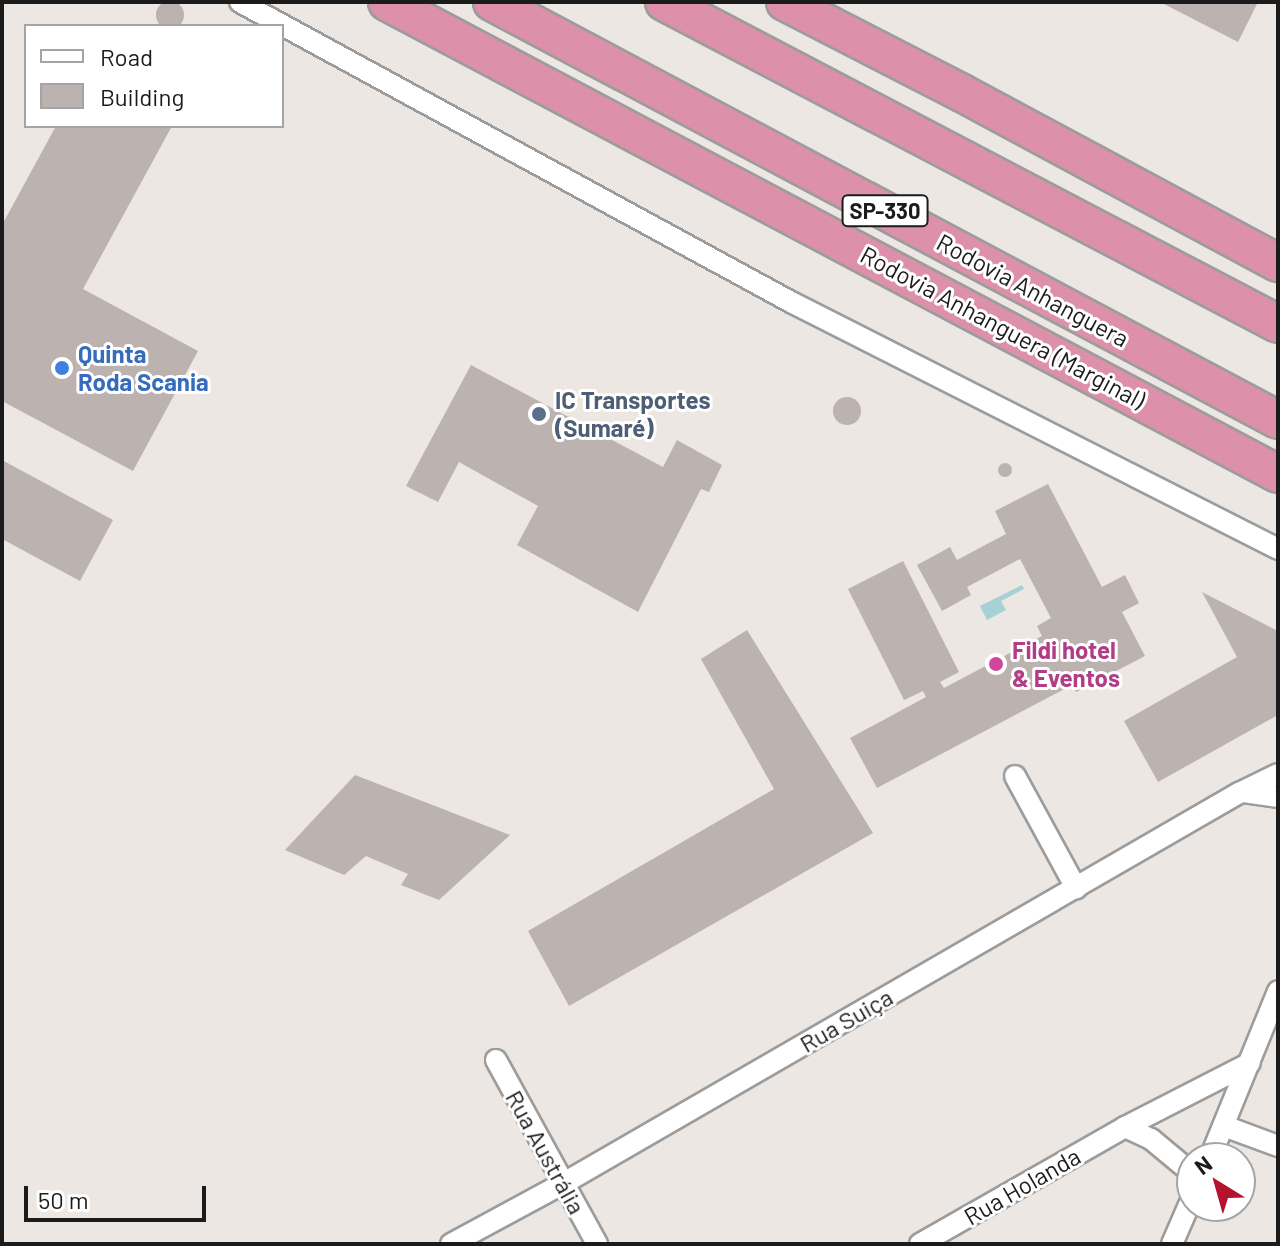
<!DOCTYPE html>
<html>
<head>
<meta charset="utf-8">
<style>
	body { margin:0 }
	#map { position:relative; width:1280px; height:1246px; overflow:hidden; background:#ece7e2; font-family:Barlow,sans-serif }
	div>[style] { position:absolute }
	.water>* { inset:0; background:#a6d2d6 }
	.building>* { inset:0; background:#bcb2af }
	.round { border-radius:50% }
	.roads { filter:drop-shadow(2px 0 #9c9c9c) drop-shadow(-2px 0 #9c9c9c) drop-shadow(0 2px #9c9c9c) drop-shadow(0 -2px #9c9c9c) }
	.street>* { height:20px; margin:-10px; padding:0 10px; transform-origin:10px; border-radius:10px; background:#fff }
	.highway>* { height:36px; margin:-18px; padding:0 18px; transform-origin:18px; border-radius:18px; background:#dd90aa }
	.dots>* { width:22px; height:22px; translate:-50% -50%; box-sizing:border-box; border:4px solid #fff; border-radius:50% }
	span { translate:-50% -50%; white-space:nowrap; text-align:center; line-height:1.15; -webkit-text-stroke:6px #fff; paint-order:stroke }
	.shield-label span { padding:2px 6px; background:#fff; border:2px solid; border-radius:6px; -webkit-text-stroke-width:0 }
	.shield-label { font-size:22px; color:#1b1b1b; font-weight:700 }
	.street-label { font-size:24px; color:#1b1b1b }
	.shop-label { font-size:24px; color:#366cbe; font-weight:700 }
	.left { translate:0 -50%; text-align:left }
	.service-label { font-size:24px; color:#4e5e75; font-weight:700 }
	.hotel-label { font-size:24px; color:#b23c85; font-weight:700 }
	.frame { position:absolute; inset:0; border:4px solid #1b1b1b; pointer-events:none }
	.legend { position:absolute; left:24px; top:24px; width:260px; height:104px; box-sizing:border-box; background:#fff; border:2px solid #a4a4a4; margin:0; padding:10px 14px; list-style:none; font-size:24px; color:#1b1b1b }
	.legend li { display:flex; align-items:center; gap:16px; height:40px }
	.legend b { width:40px; border:2px solid #a4a4a4 }
	.north { position:absolute; left:1176px; top:1142px; width:80px; height:80px; box-sizing:border-box; background:#fff; border:2px solid #a4a4a4; border-radius:50%; rotate:323deg; font-size:22px; font-weight:700; line-height:32px; text-align:center; color:#1b1b1b }
	.north::after { content:''; display:block; margin:auto; width:28px; height:36px; background:#b4132b; clip-path:polygon(50% 0,100% 100%,50% 72%,0 100%) }
	.scale { position:absolute; left:24px; top:1186px; width:182px; height:36px; box-sizing:border-box; border:4px solid #1b1b1b; border-top:0; padding-left:10px; font-size:24px; line-height:28px; white-space:nowrap; color:#1b1b1b; -webkit-text-stroke:6px #fff; paint-order:stroke }
</style>
</head>
<body>
<div id="map">
	<div class="water">
		<div style="clip-path:polygon(1022px 585px,1024px 589px,1001px 601px,1006px 610px,987px 620px,980px 606px)"></div>
	</div>
	<div class="building">
		<div class="round" style="left:156px;top:1px;width:28px;height:28px"></div>
		<div style="clip-path:polygon(1160px 2px,1258px 2px,1238px 42px)"></div>
		<div style="clip-path:polygon(56px 126px,172px 126px,83px 289px,198px 351px,133px 471px,2px 401px,2px 225px)"></div>
		<div style="clip-path:polygon(471px 365px,663px 467px,677px 440px,722px 465px,709px 492px,701px 489px,638px 612px,517px 545px,538px 506px,459px 462px,438px 502px,406px 486px)"></div>
		<div class="round" style="left:833px;top:397px;width:28px;height:28px"></div>
		<div style="clip-path:polygon(2px 460px,113px 520px,80px 581px,2px 539px)"></div>
		<div class="round" style="left:998px;top:463px;width:14px;height:14px"></div>
		<div style="clip-path:polygon(1048px 484px,1102px 587px,1125px 575px,1139px 603px,1122px 612px,1145px 656px,1076px 692px,1072px 685px,877px 788px,850px 738px,926px 697px,923px 691px,904px 700px,848px 589px,903px 561px,959px 672px,940px 682px,944px 688px,1042px 636px,1037px 626px,1051px 618px,1020px 559px,967px 587px,971px 595px,942px 611px,917px 565px,950px 547px,957px 560px,1006px 534px,995px 511px)"></div>
		<div style="clip-path:polygon(1202px 592px,1278px 631px,1278px 715px,1158px 782px,1124px 721px,1237px 657px)"></div>
		<div style="clip-path:polygon(747px 630px,873px 833px,569px 1006px,528px 931px,774px 789px,701px 659px)"></div>
		<div style="clip-path:polygon(355px 775px,510px 835px,439px 900px,401px 885px,408px 874px,366px 856px,344px 875px,285px 850px)"></div>
	</div>
	<div class="roads">
		<div class="street">
			<div style="left:240px;top:2px;width:627px;rotate:28.57deg"></div>
			<div style="left:791px;top:302px;width:546px;rotate:26.89deg"></div>
			<div style="left:1015px;top:776px;width:128px;rotate:61.4deg"></div>
			<div style="left:1243px;top:792px;width:35px;rotate:8deg"></div>
			<div style="left:496px;top:1060px;width:210px;rotate:61.2deg"></div>
			<div style="left:1224px;top:1126px;width:58px;rotate:20.3deg"></div>
			<div style="left:1125px;top:1127px;width:29px;rotate:25deg"></div>
			<div style="left:1151px;top:1139px;width:53px;rotate:39.7deg"></div>
			<div style="left:1210px;top:1158px;width:180px;rotate:-67.8deg"></div>
			<div style="left:451px;top:1244px;width:128px;rotate:-28.4deg"></div>
			<div style="left:564px;top:1183px;width:780px;rotate:-30.02deg"></div>
			<div style="left:1239px;top:793px;width:43px;rotate:-26deg"></div>
			<div style="left:920px;top:1244px;width:236px;rotate:-29.7deg"></div>
			<div style="left:1125px;top:1127px;width:140px;rotate:-27.1deg"></div>
			<div style="left:1172px;top:1244px;width:50px;rotate:-66.5deg"></div>
		</div>
		<div class="highway">
			<div style="left:387px;top:2px;width:1008px;rotate:27.91deg"></div>
			<div style="left:492px;top:2px;width:890px;rotate:28deg"></div>
			<div style="left:664px;top:2px;width:693px;rotate:27.67deg"></div>
			<div style="left:785px;top:2px;width:199px;rotate:27.2deg"></div>
			<div style="left:962px;top:93px;width:359px;rotate:28.3deg"></div>
		</div>
	</div>
	<div class="dots">
		<div style="left:62px;top:368px;background:#3f7fe0"></div>
		<div style="left:539px;top:414px;background:#5c6f8a"></div>
		<div style="left:996px;top:664px;background:#d1479c"></div>
	</div>
	<div class="shield-label">
		<span style="left:885px;top:211px">SP-330</span>
	</div>
	<div class="street-label">
		<span style="left:1033px;top:290px;rotate:28deg">Rodovia Anhanguera</span>
		<span style="left:1003px;top:327px;rotate:28deg">Rodovia Anhanguera (Marginal)</span>
		<span style="left:846px;top:1020px;rotate:-30deg">Rua Suiça</span>
		<span style="left:546px;top:1152px;rotate:61deg">Rua Austrália</span>
		<span style="left:1022px;top:1186px;rotate:-30deg">Rua Holanda</span>
	</div>
	<div class="shop-label">
		<span class="left" style="left:78px;top:368px">Quinta<br>Roda Scania</span>
	</div>
	<div class="service-label">
		<span class="left" style="left:555px;top:414px">IC Transportes<br>(Sumaré)</span>
	</div>
	<div class="hotel-label">
		<span class="left" style="left:1012px;top:664px">Fildi hotel<br>&amp; Eventos</span>
	</div>
	<div class="frame"></div>
	<ul class="legend">
	<li><b style="height:10px;background:#fff"></b>Road</li>
	<li><b style="height:22px;background:#bcb2af"></b>Building</li>
	</ul>
	<div class="north">N</div>
	<div class="scale">50 m</div>
</div>
</body>
</html>
